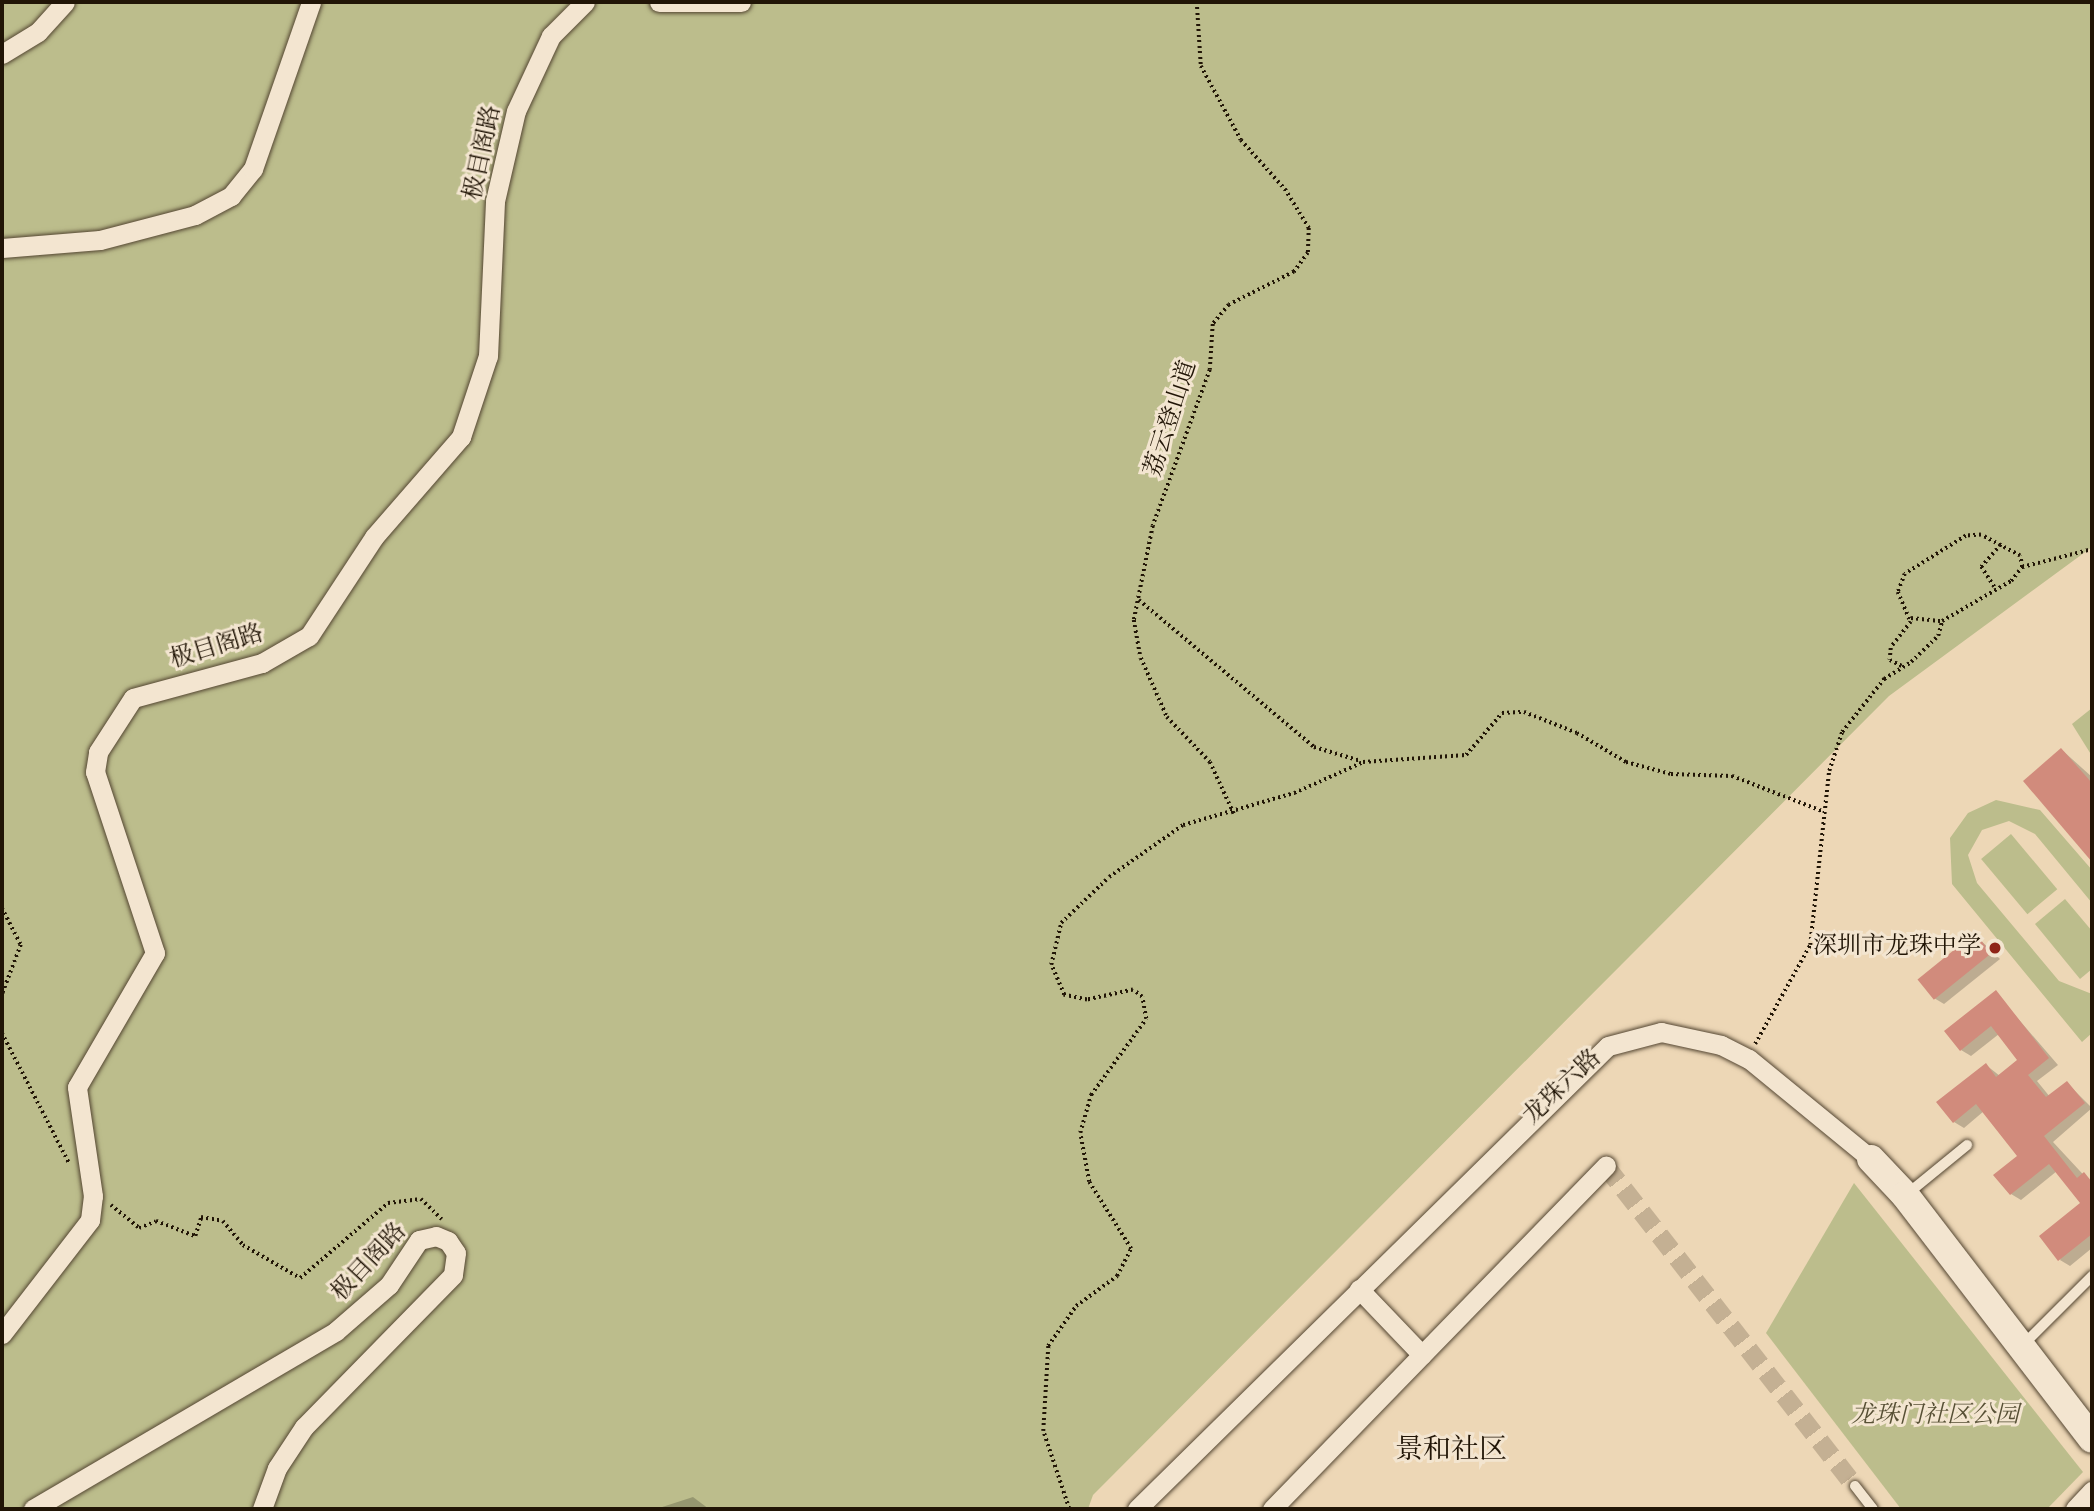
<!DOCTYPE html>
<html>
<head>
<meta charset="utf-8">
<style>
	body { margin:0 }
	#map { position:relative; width:2094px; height:1511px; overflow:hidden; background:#edd7b6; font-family:"Old Standard TT","Noto Serif SC",serif }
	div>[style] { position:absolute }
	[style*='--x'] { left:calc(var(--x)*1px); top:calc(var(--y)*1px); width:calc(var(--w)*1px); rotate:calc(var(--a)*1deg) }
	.green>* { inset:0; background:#bcbd8c; transform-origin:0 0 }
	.shadow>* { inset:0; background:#0003 }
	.building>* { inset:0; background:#d18b7c; transform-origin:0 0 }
	.street-tunnel>* { height:19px; margin-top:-9.5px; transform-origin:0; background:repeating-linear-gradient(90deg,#c4b093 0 19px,transparent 0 29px) }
	.path>* { height:3.5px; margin-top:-1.75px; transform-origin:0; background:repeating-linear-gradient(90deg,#211506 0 2px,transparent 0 5.5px) }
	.roads { filter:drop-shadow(0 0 2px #544632) drop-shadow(0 0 2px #544632) }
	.lane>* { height:10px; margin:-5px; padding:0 5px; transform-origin:5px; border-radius:5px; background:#f3e5d0 }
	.street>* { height:19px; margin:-9.5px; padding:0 9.5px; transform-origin:9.5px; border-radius:9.5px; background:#f3e5d0 }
	.secondary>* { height:28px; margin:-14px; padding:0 14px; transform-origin:14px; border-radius:14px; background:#f3e5d0 }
	.dots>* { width:19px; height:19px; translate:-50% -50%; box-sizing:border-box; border:4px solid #f3e5d0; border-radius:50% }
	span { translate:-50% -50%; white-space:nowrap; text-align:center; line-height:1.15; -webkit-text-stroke:6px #f3e5d0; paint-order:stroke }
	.street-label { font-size:24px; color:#211506 }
	.poi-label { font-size:24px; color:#211506 }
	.right { translate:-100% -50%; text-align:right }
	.park-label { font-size:24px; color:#575035; font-style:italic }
	.quarter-label { font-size:28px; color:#211506 }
	.frame { position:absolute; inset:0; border:4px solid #211506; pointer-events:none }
</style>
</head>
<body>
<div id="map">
	<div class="green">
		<i style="clip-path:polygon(2px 2px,2092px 2px,2092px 547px,1889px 696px,1093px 1495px,1088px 1509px,2px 1509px)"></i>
		<i style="clip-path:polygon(2092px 708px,2092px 756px,2072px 724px)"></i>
		<i style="clip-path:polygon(1996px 800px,2040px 810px,2092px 870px,2092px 903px,2035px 834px,2009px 821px,1982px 830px,1968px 855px,1977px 883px,2059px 981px,2092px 994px,2092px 1033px,2082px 1042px,1952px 884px,1950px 838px,1968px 813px)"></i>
		<i style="left:2011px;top:834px;width:72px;height:39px;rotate:50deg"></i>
		<i style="clip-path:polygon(2065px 899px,2092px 931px,2092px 969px,2080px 979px,2035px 924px)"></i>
		<i style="clip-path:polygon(1854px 1183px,2083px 1472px,2047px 1509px,1901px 1509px,1766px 1333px)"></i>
	</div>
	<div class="shadow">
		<i style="clip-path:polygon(2062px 750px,2092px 777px,2092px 859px,2025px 781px)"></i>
		<i style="clip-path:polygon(1975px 935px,2000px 959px,1944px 1004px,1934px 998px)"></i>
		<i style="clip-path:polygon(1996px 993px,2058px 1065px,2037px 1081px,2050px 1097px,2067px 1083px,2092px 1108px,2053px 1142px,2092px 1184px,2092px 1248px,2070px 1266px,2060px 1260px,2082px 1204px,2057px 1171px,2021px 1200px,2011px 1194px,2019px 1157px,1984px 1111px,1964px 1128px,1954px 1122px,1986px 1065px,2000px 1076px,2020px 1060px,1999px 1034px,1971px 1056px,1961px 1050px)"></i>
		<i style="clip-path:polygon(693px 1497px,709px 1509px,656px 1509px)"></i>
	</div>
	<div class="building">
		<i style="clip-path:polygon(2061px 748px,2092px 783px,2092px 862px,2023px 781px)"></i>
		<i style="left:1975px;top:933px;width:26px;height:74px;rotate:51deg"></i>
		<i style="clip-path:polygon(1996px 990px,2049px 1058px,2028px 1075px,2046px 1097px,2067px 1081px,2085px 1103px,2044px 1136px,2077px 1178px,2084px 1172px,2092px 1182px,2092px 1234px,2058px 1261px,2039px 1236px,2080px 1203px,2049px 1164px,2010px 1195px,1993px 1175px,2017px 1156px,1976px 1104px,1953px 1123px,1936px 1102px,1986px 1063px,1996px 1077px,2017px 1060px,1991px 1026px,1960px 1051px,1944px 1031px)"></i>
	</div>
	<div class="street-tunnel">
		<i style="--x:1606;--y:1166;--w:405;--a:52.1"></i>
	</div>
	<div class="path">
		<i style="--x:1197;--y:2;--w:64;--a:86.4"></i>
		<i style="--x:1201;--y:66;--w:84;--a:61.6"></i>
		<i style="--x:1241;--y:140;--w:66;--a:48.1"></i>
		<i style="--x:1285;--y:189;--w:46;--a:58.4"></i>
		<i style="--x:1309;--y:228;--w:25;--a:92"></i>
		<i style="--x:1308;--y:253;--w:24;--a:126"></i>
		<i style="--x:1294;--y:272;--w:73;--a:153.1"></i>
		<i style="--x:1229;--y:305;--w:25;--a:130"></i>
		<i style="--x:1213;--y:324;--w:46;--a:93.7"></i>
		<i style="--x:1210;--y:370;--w:166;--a:110.1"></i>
		<i style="--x:1153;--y:526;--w:96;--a:101.4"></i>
		<i style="--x:1134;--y:620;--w:39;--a:80"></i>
		<i style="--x:1141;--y:658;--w:64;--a:66.2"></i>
		<i style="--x:1167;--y:717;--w:62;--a:46.3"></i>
		<i style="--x:1210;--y:762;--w:57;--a:65.2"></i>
		<i style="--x:2022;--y:567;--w:72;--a:-14.4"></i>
		<i style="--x:1994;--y:587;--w:24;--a:-123"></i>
		<i style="--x:1981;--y:567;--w:30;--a:-49"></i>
		<i style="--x:1139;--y:600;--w:229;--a:40"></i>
		<i style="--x:1314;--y:747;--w:49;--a:16.6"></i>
		<i style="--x:1911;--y:618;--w:31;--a:6"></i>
		<i style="--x:2;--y:908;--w:42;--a:62.8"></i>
		<i style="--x:21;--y:945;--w:53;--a:110.8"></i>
		<i style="--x:2;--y:1033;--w:146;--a:62.7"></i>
		<i style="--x:1755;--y:1044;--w:113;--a:-60.9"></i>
		<i style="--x:1810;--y:945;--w:175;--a:-83.8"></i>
		<i style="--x:1829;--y:771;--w:41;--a:-71.6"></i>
		<i style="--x:1842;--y:732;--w:68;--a:-51.6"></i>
		<i style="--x:1884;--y:679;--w:32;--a:-32"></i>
		<i style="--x:1911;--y:662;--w:37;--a:-44"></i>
		<i style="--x:1938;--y:636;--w:16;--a:-75"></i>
		<i style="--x:1942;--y:621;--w:80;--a:-30.1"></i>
		<i style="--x:2011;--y:581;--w:18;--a:-52"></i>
		<i style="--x:2022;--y:567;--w:11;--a:-100"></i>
		<i style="--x:2020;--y:556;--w:44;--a:-151.7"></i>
		<i style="--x:1981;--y:535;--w:15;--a:176"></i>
		<i style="--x:1966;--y:536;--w:72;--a:148.1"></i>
		<i style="--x:1905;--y:574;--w:19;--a:111"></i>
		<i style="--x:1898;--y:592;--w:33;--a:67"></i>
		<i style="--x:1911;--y:622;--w:33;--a:128"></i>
		<i style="--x:1891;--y:648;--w:12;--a:95"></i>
		<i style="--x:1890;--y:660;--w:13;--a:27"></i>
		<i style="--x:111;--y:1205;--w:36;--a:39"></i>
		<i style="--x:139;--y:1228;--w:18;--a:-22"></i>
		<i style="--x:156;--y:1221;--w:42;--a:21"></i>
		<i style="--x:195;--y:1236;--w:20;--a:-72"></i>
		<i style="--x:201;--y:1217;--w:22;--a:10"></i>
		<i style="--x:223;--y:1221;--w:31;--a:50"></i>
		<i style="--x:243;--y:1245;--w:66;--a:30.1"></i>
		<i style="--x:300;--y:1278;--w:116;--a:-40.4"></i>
		<i style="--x:388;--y:1203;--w:33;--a:-7"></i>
		<i style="--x:421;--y:1199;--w:29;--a:44"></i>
		<i style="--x:1069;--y:1509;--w:82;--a:-108.4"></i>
		<i style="--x:1043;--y:1431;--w:85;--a:-86.6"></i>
		<i style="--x:1048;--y:1346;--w:49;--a:-55"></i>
		<i style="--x:1076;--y:1306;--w:51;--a:-36.2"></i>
		<i style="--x:1117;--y:1276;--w:30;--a:-63"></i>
		<i style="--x:1131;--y:1249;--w:79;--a:-122.1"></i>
		<i style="--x:1089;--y:1182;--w:50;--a:-100.4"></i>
		<i style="--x:1080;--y:1133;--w:40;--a:-74"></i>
		<i style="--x:1091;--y:1095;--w:94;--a:-54.1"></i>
		<i style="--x:1146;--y:1019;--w:22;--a:-100"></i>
		<i style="--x:1142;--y:997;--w:11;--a:-142"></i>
		<i style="--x:1133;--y:990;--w:47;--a:167.7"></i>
		<i style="--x:1087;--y:1000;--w:24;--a:-168"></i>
		<i style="--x:1064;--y:995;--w:33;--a:-113"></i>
		<i style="--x:1051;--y:965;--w:43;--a:-76.6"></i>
		<i style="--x:1061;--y:923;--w:66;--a:-43.8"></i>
		<i style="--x:1109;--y:877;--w:90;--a:-35.1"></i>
		<i style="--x:1183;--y:825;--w:116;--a:-16.1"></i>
		<i style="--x:1294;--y:793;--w:76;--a:-24.2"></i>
		<i style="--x:1363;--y:762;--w:103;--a:-3.9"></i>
		<i style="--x:1466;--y:755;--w:55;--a:-49.4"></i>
		<i style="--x:1502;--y:713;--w:22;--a:-3"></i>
		<i style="--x:1524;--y:712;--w:57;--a:21.6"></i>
		<i style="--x:1577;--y:733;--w:57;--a:30.6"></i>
		<i style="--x:1626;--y:762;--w:47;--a:14.9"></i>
		<i style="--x:1671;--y:774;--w:61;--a:1.9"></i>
		<i style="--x:1732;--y:776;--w:97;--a:21.3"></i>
	</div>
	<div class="roads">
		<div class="lane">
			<i style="--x:1906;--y:1195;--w:79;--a:-39.3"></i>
			<i style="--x:2022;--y:1346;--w:99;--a:-45"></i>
			<i style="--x:1855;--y:1486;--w:29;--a:52"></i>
		</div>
		<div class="street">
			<i style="--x:659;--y:2;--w:82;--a:0"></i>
			<i style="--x:2;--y:54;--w:42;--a:-31.4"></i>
			<i style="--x:38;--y:32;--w:40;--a:-48"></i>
			<i style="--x:2;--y:248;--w:98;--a:-4.7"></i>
			<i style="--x:100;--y:240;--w:98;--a:-14.7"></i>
			<i style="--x:195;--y:215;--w:41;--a:-27.8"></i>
			<i style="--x:231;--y:196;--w:35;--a:-51"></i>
			<i style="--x:253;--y:169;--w:177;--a:-70.8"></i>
			<i style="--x:1359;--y:1289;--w:91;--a:46.3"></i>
			<i style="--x:2;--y:1334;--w:144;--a:-52.3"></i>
			<i style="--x:90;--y:1220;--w:24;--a:-83"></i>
			<i style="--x:93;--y:1196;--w:110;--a:-98.4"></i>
			<i style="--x:77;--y:1087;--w:155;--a:-59.8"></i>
			<i style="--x:155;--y:953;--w:191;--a:-108.3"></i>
			<i style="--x:95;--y:772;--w:20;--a:-81"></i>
			<i style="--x:98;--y:752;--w:64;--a:-57.1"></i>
			<i style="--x:133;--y:698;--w:134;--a:-15.2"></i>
			<i style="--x:262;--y:663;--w:54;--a:-29.9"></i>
			<i style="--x:309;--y:636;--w:118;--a:-56.7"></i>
			<i style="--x:374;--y:537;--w:133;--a:-49"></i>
			<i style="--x:461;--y:437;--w:85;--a:-71.6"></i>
			<i style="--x:488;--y:356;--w:155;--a:-87.4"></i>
			<i style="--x:495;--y:201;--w:92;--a:-76.9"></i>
			<i style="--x:516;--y:111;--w:83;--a:-65"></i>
			<i style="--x:551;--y:36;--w:48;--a:-45"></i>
			<i style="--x:33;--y:1509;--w:351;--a:-30.4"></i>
			<i style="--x:336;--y:1331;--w:70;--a:-41"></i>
			<i style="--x:389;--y:1285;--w:54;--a:-56.3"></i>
			<i style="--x:419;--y:1240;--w:17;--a:-13"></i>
			<i style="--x:436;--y:1236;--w:13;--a:23"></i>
			<i style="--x:448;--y:1241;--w:14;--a:56"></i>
			<i style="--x:456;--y:1253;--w:22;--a:98"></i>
			<i style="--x:453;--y:1275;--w:213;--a:134.4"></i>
			<i style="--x:304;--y:1427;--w:49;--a:123.4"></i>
			<i style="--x:277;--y:1468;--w:44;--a:110.1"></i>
			<i style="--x:1137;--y:1509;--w:660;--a:-44.51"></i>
			<i style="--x:1608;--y:1046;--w:55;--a:-14.8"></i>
			<i style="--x:1661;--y:1032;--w:61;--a:12.2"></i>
			<i style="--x:1721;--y:1045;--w:31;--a:27"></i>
			<i style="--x:1749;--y:1059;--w:158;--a:39.3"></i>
			<i style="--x:1272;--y:1509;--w:479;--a:-45.8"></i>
			<i style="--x:2075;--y:1509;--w:25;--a:-47"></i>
		</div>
		<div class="secondary">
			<i style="--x:1871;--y:1159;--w:50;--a:46.6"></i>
			<i style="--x:1905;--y:1195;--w:307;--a:52.5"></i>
		</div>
	</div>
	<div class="dots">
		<i style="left:1995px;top:948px;background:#8f2418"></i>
	</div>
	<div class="street-label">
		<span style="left:484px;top:153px;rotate:-78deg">极目阁路</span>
		<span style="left:1172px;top:419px;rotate:-72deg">荔云登山道</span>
		<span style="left:217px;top:648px;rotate:-17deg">极目阁路</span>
		<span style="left:1563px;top:1088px;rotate:-43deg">龙珠六路</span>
		<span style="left:370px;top:1263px;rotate:-47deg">极目阁路</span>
	</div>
	<div class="poi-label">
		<span class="right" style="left:1981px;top:948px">深圳市龙珠中学</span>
	</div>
	<div class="park-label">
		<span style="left:1935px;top:1417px">龙珠门社区公园</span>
	</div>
	<div class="quarter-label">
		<span style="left:1451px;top:1451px">景和社区</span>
	</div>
	<div class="frame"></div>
</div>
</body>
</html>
